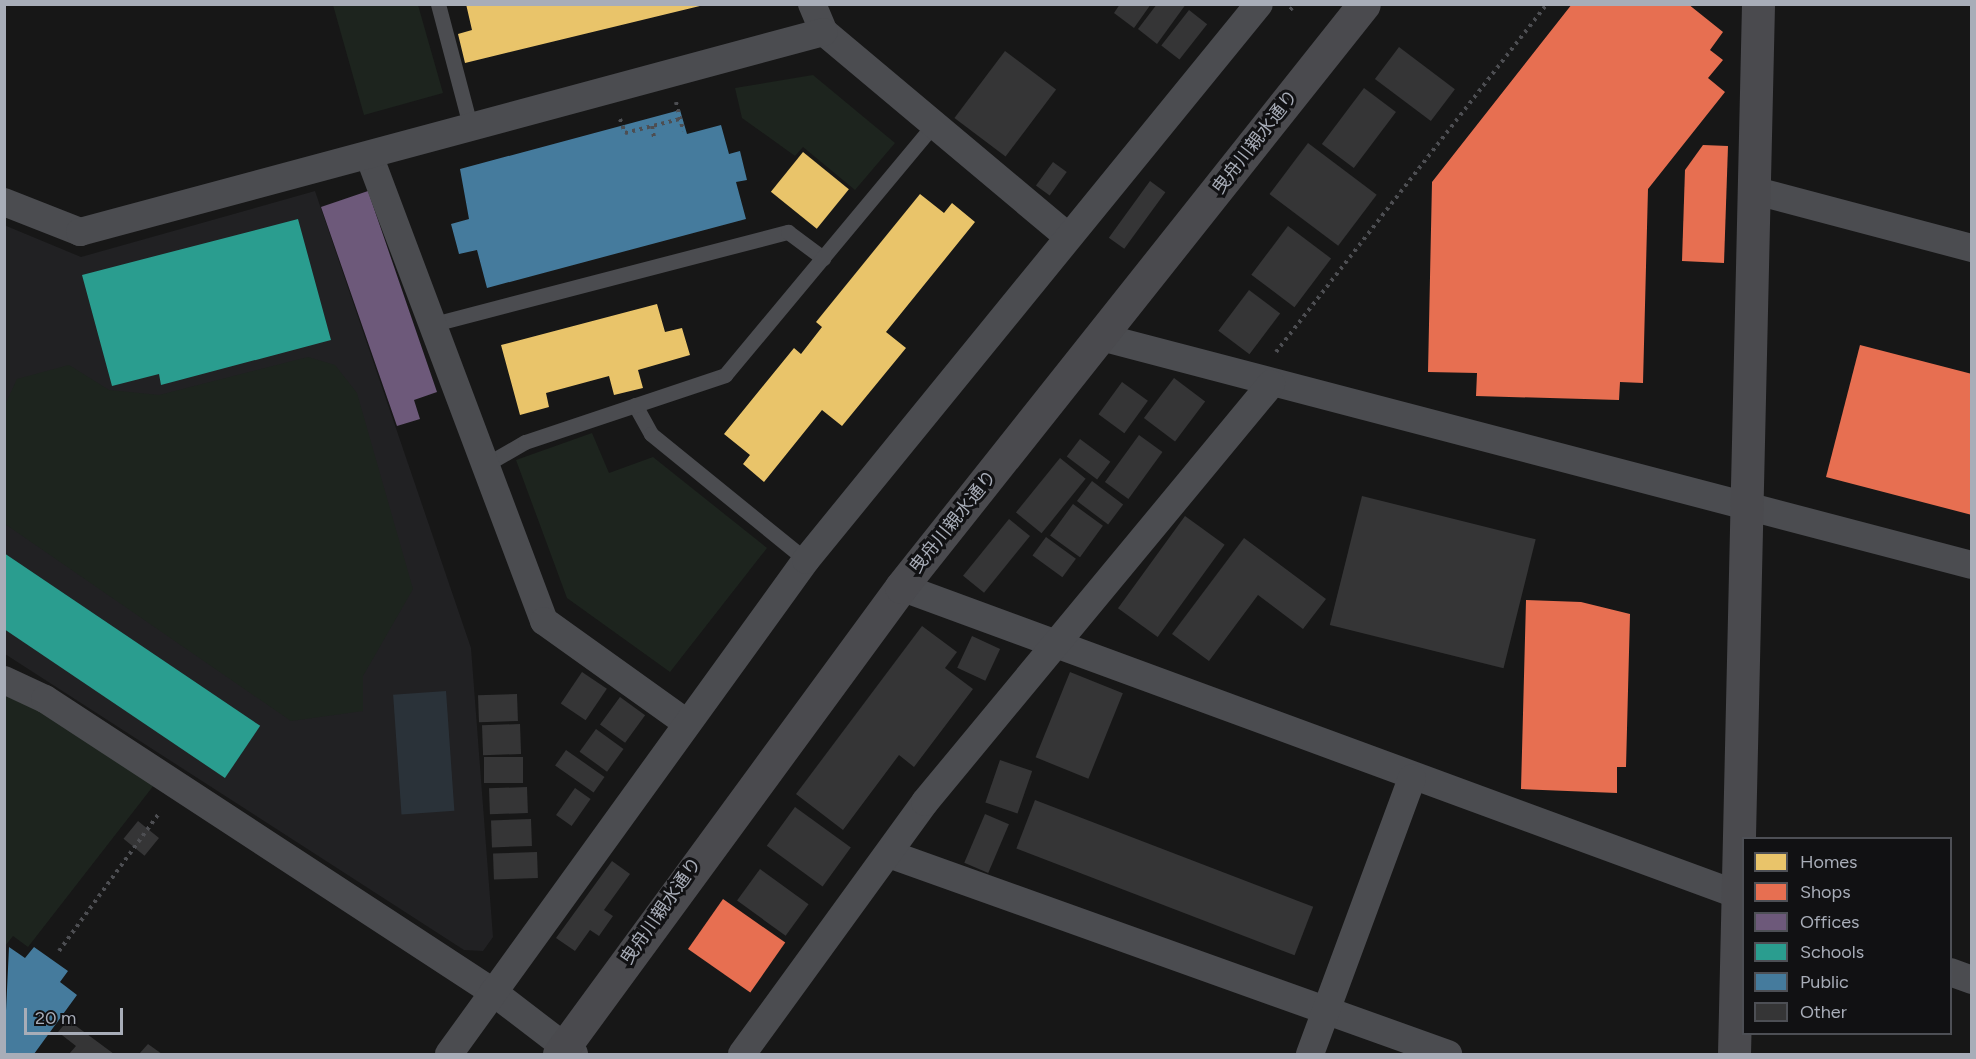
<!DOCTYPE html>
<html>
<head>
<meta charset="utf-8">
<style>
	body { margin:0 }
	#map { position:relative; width:1976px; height:1059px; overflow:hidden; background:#171717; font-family:Figtree,"Noto Sans JP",sans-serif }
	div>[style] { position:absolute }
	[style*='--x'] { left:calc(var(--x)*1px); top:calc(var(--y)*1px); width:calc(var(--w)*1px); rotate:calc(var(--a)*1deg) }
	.built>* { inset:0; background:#212123 }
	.green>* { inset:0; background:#1d241e }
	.water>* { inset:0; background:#2a3239; transform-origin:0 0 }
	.homes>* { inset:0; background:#e9c46a; transform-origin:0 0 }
	.shops>* { inset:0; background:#e76f51; transform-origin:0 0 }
	.offices>* { inset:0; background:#6d597a }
	.schools>* { inset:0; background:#2a9d8f; transform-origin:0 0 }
	.public>* { inset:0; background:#457b9d }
	.building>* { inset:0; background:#353536; transform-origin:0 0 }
	.path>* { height:4px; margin-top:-2px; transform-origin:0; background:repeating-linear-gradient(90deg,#4d4e52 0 3px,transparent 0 7.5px) }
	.lane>* { height:15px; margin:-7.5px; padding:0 7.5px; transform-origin:7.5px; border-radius:7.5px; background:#4b4c50 }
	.street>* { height:28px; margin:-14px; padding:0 14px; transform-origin:14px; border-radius:14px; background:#4b4c50 }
	.secondary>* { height:33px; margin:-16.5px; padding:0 16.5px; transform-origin:16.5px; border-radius:16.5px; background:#4a4a4e }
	span { translate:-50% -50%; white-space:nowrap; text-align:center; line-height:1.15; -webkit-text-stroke:6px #111113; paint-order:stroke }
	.street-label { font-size:18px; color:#a8adb8 }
	.frame { position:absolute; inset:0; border:6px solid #a8adb8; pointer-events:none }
	.legend { position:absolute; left:1742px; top:837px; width:210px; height:198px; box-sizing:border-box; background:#111113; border:2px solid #4d4f55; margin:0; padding:8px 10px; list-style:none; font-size:18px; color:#a8adb8 }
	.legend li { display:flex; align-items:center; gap:12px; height:30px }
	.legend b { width:30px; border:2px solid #4d4f55 }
	.scale { position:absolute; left:24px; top:1008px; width:99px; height:27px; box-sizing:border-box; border:3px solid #a8adb8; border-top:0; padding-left:8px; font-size:18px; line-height:21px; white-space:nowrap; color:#a8adb8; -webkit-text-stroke:4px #111113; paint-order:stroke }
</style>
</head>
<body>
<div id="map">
	<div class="built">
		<i style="clip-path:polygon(315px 191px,471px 648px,493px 937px,483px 951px,464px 950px,5px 654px,4px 225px,81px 257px)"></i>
	</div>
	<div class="green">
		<i style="clip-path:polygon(333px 5px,418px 5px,443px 93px,364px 115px)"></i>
		<i style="clip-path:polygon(813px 75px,895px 143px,855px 190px,803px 147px,795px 156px,742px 118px,735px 88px)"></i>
		<i style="clip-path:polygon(308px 357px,335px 365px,357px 393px,413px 589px,363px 676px,363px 711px,291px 721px,5px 524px,4px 407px,17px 379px,69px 365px,109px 390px,159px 395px)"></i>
		<i style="clip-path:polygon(592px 433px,609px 473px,653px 457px,767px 548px,670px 672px,567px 598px,516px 460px)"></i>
		<i style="clip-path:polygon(5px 692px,47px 713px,154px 785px,28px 947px,13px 936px,5px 946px)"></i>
	</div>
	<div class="water">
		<i style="left:446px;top:691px;width:120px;height:53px;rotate:86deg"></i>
	</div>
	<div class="homes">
		<i style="clip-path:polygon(466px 4px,703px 4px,704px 5px,465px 63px,458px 34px,472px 30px)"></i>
		<i style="left:803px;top:152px;width:59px;height:51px;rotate:39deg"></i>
		<i style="clip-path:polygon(920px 194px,944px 213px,952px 203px,975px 222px,886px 332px,906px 348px,842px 426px,822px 410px,764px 482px,743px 464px,750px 455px,724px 434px,794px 348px,801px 354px,822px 327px,816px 322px)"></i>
		<i style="clip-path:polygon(657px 304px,665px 332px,682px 328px,690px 355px,638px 370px,643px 388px,614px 395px,609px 376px,546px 393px,549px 407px,520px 415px,501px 345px)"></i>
	</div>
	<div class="shops">
		<i style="clip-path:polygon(1572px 4px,1688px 4px,1723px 32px,1710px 50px,1723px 60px,1708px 78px,1725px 92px,1648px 189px,1643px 383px,1620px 382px,1619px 400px,1476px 396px,1477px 373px,1428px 372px,1432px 182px)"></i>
		<i style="clip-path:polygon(1703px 145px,1728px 146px,1724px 263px,1682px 261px,1685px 170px)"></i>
		<i style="clip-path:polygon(1860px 345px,1972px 374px,1972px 515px,1826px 477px)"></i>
		<i style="clip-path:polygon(1526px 600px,1581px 602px,1630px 614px,1626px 767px,1617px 767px,1617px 793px,1521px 789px)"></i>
		<i style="left:723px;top:899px;width:76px;height:61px;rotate:35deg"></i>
	</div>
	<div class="offices">
		<i style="clip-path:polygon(368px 191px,437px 392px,414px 400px,420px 419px,397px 426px,321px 207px)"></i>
	</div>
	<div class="schools">
		<i style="clip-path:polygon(298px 219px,331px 340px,161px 385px,159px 374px,112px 386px,82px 275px)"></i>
		<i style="left:4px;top:553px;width:309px;height:63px;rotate:34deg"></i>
	</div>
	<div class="public">
		<i style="clip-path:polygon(680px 110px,687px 134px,721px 125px,729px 154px,740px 151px,747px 180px,736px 182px,746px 219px,487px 288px,477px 250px,459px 254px,451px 224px,469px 219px,460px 169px)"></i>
		<i style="clip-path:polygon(9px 947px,25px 958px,34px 947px,68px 971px,60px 982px,77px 995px,34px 1054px,4px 1054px)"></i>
	</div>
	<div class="building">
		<i style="clip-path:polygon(1120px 4px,1151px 4px,1134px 28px,1114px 13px)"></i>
		<i style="clip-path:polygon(1157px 4px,1186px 4px,1157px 44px,1138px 29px)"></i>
		<i style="left:1189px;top:10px;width:23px;height:45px;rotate:38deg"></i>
		<i style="left:1399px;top:47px;width:70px;height:40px;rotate:37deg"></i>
		<i style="left:1005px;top:51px;width:64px;height:84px;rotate:37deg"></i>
		<i style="left:1364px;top:88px;width:40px;height:70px;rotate:37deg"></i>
		<i style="left:1308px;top:143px;width:86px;height:64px;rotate:37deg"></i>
		<i style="left:1053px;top:162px;width:17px;height:29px;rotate:36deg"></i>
		<i style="left:1150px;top:181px;width:19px;height:70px;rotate:36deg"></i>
		<i style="left:1288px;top:226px;width:54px;height:61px;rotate:37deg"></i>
		<i style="left:1249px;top:290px;width:39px;height:51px;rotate:37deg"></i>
		<i style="left:1174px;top:378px;width:39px;height:50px;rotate:37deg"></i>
		<i style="left:1122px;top:382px;width:32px;height:40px;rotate:36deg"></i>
		<i style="left:1139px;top:435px;width:29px;height:58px;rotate:36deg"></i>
		<i style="left:1080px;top:439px;width:38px;height:22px;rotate:37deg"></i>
		<i style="left:1060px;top:458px;width:33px;height:70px;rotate:39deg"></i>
		<i style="left:1092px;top:481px;width:39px;height:25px;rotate:37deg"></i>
		<i style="left:1362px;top:496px;width:179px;height:133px;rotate:14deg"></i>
		<i style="left:1073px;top:504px;width:37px;height:39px;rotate:36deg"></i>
		<i style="left:1185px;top:516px;width:49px;height:114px;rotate:36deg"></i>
		<i style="left:1009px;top:519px;width:27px;height:73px;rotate:39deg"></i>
		<i style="left:1046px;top:537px;width:37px;height:23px;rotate:36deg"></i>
		<i style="clip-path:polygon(1244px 538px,1326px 599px,1303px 629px,1258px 595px,1209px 661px,1172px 634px)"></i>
		<i style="clip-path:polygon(922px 626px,957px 652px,945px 668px,973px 689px,914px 767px,899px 755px,843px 830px,796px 794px)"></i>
		<i style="left:972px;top:636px;width:31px;height:35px;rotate:25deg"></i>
		<i style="left:582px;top:672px;width:30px;height:38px;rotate:34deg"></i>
		<i style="left:1070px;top:672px;width:57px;height:92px;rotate:22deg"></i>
		<i style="left:517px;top:694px;width:27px;height:39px;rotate:88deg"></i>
		<i style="left:620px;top:697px;width:31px;height:34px;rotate:36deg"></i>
		<i style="left:520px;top:724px;width:30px;height:38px;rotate:88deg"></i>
		<i style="left:596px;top:729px;width:34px;height:28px;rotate:36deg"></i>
		<i style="left:566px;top:750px;width:47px;height:19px;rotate:35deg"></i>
		<i style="left:523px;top:757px;width:26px;height:39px;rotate:90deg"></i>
		<i style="left:1000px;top:760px;width:34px;height:45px;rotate:19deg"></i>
		<i style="left:527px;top:787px;width:26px;height:38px;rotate:88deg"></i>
		<i style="left:575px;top:788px;width:19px;height:33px;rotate:35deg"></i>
		<i style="left:1035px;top:800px;width:298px;height:52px;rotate:21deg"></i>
		<i style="left:795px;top:807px;width:69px;height:48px;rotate:36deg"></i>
		<i style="left:985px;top:814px;width:26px;height:53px;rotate:23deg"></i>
		<i style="left:531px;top:819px;width:27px;height:40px;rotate:88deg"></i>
		<i style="left:138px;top:821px;width:27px;height:23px;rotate:39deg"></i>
		<i style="left:537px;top:852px;width:26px;height:44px;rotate:88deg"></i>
		<i style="clip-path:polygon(612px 861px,630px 874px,604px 910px,613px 916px,599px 936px,590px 930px,575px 951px,556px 938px)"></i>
		<i style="left:760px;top:869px;width:60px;height:39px;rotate:36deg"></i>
		<i style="clip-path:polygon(68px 1020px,114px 1054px,69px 1054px,76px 1046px,58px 1032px)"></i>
		<i style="clip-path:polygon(148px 1044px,162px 1054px,139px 1054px)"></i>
	</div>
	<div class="path">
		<i style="--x:1290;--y:10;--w:8;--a:-45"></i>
		<i style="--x:676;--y:102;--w:30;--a:76"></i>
		<i style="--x:620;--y:119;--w:15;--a:70"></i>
		<i style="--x:625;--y:133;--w:57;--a:-14.3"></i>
		<i style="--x:652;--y:126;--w:11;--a:80"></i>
		<i style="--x:1276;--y:352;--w:441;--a:-52.1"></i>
		<i style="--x:59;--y:951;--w:172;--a:-54"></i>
	</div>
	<div class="lane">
		<i style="--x:438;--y:4;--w:129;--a:75.2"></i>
		<i style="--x:434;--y:324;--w:366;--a:-14.6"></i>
		<i style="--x:788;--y:232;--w:44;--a:36.6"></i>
		<i style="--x:635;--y:405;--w:33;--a:61"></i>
		<i style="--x:651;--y:434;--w:200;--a:39.1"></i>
		<i style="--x:485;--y:465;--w:46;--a:-29.9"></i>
		<i style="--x:525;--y:442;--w:211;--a:-18.5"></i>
		<i style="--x:725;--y:375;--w:327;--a:-50.2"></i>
	</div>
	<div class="street">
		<i style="--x:812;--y:4;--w:30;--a:67"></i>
		<i style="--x:824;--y:32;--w:319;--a:40"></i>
		<i style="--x:370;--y:158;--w:495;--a:69.4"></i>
		<i style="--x:544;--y:621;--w:173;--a:35.6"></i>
		<i style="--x:1756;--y:191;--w:223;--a:14.8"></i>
		<i style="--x:4;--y:202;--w:82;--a:21.5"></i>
		<i style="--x:80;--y:232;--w:770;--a:-15.05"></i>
		<i style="--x:1101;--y:337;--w:900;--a:14.67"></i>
		<i style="--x:901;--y:587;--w:898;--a:20.19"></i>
		<i style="--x:4;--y:680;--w:45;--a:24.9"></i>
		<i style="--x:45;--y:699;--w:535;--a:33.19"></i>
		<i style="--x:493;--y:992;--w:102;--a:37.4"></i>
		<i style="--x:889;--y:854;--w:594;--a:19.69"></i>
		<i style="--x:1950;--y:972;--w:23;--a:20"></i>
		<i style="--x:449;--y:1054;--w:609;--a:-54.15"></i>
		<i style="--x:806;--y:560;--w:717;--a:-50.83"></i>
		<i style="--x:742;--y:1054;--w:311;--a:-54"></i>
		<i style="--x:925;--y:802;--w:543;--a:-50.38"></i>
		<i style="--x:1310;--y:1054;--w:294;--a:-69.7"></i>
	</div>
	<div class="secondary">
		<i style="--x:559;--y:1054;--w:579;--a:-53.78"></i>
		<i style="--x:901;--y:587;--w:744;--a:-51.54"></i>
		<i style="--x:1734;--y:1054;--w:1050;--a:-88.69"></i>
	</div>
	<div class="street-label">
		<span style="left:1255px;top:142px;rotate:-52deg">曳舟川親水通り</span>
		<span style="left:953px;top:522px;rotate:-51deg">曳舟川親水通り</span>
		<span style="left:661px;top:911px;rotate:-55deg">曳舟川親水通り</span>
	</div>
	<div class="frame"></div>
	<ul class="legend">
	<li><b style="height:16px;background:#e9c46a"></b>Homes</li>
	<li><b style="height:16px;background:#e76f51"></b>Shops</li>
	<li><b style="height:16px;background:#6d597a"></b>Offices</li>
	<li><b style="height:16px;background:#2a9d8f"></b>Schools</li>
	<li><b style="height:16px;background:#457b9d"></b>Public</li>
	<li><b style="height:16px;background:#353536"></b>Other</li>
	</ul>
	<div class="scale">20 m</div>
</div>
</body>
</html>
